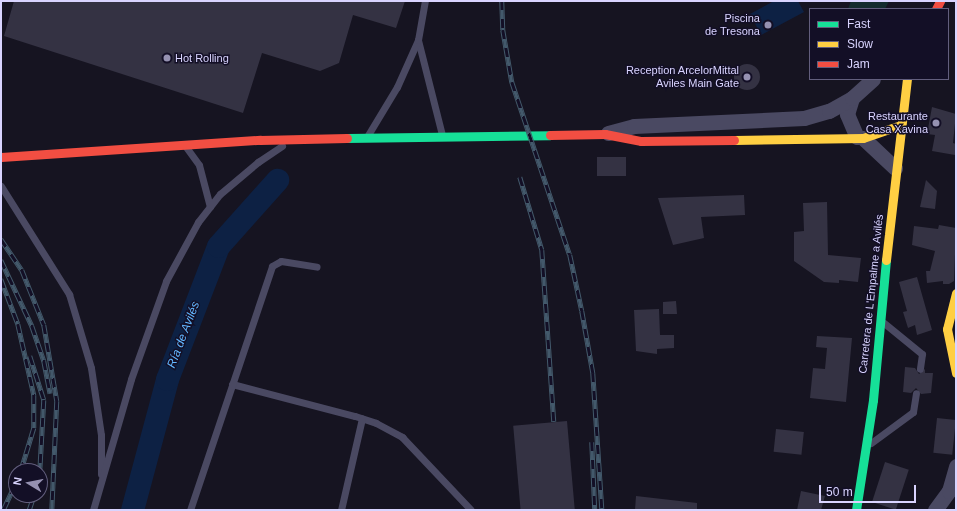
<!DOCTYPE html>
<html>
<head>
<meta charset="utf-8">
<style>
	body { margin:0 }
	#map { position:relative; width:957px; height:511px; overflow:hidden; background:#161421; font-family:Helvetica,sans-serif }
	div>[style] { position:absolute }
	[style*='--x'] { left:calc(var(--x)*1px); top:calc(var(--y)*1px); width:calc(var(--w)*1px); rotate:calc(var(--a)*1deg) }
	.green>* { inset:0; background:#132c2d }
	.water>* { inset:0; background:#0d2144 }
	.river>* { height:23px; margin:-11.5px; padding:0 11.5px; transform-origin:11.5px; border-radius:11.5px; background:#0d2144 }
	.building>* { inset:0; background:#343243; transform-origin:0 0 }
	.round { border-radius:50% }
	.lane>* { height:7px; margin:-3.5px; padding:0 3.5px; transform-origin:3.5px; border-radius:3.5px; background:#4a4962 }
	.street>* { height:15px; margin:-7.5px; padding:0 7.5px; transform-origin:7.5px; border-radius:7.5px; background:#4a4962 }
	.fast>* { height:9px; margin:-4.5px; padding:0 4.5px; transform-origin:4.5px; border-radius:4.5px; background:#16e098 }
	.slow>* { height:9px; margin:-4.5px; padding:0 4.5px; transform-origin:4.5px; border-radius:4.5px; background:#ffcf43 }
	.jam>* { height:9px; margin:-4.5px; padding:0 4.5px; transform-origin:4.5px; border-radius:4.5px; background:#f24e42 }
	.rail>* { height:4.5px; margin-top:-2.25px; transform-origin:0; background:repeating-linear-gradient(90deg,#130f26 0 9px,#43596b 0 18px); box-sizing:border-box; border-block:1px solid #43596b }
	.dots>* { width:11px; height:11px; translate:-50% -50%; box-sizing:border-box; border:2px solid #130f26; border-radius:50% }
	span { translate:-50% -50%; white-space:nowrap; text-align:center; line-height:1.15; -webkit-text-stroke:3px #130f26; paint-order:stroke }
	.poi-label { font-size:11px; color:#d9d4ff }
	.right { translate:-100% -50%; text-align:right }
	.left { translate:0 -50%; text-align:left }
	.street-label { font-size:11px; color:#d9d4ff }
	.water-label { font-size:12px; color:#62b6ff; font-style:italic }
	.frame { position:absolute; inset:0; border:2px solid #d9d4ff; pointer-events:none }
	.legend { position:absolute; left:809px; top:8px; width:140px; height:72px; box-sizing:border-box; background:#130f26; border:1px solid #625e7d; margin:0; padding:5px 7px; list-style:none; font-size:12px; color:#d9d4ff }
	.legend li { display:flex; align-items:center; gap:8px; height:20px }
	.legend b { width:20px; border:1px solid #625e7d }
	.north { position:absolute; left:8px; top:463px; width:40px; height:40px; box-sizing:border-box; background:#130f26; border:1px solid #625e7d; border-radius:50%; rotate:280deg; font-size:11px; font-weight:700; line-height:16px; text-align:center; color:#d9d4ff }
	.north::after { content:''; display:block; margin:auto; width:14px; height:18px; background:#9591b1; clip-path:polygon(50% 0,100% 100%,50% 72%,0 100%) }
	.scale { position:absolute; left:819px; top:485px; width:97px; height:18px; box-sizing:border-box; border:2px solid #d9d4ff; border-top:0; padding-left:5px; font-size:12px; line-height:14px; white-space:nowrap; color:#d9d4ff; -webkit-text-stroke:3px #130f26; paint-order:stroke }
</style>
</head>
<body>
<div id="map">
	<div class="green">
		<i style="clip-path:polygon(851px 1px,889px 1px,885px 9px,848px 9px)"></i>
	</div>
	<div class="water">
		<i style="clip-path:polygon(774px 1px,798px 1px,804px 12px,761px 35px,750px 14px)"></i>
	</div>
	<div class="river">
		<i style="--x:132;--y:510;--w:136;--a:-75"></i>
		<i style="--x:167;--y:379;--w:142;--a:-69"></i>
		<i style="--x:218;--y:246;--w:89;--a:-48.2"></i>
	</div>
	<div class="building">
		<i style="clip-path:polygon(14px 1px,405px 1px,396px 28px,353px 15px,339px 63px,320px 71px,262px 53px,243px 113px,4px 36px)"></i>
		<i class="round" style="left:734px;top:64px;width:26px;height:26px"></i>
		<i style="clip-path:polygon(932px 107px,956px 114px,953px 143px,956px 144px,955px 155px,932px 151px,935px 135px,927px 134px)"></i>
		<i style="left:597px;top:157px;width:29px;height:19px"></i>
		<i style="clip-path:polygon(926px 180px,937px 191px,935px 209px,920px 207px)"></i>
		<i style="clip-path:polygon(744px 195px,745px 215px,701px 217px,704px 238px,673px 245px,658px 198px)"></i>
		<i style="clip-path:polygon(827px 202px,828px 255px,861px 258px,858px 282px,839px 280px,839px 283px,824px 282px,794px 261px,794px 232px,804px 231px,803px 203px)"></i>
		<i style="clip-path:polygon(939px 225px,956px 228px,954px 281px,949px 284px,943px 284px,943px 281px,927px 283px,926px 271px,930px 271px,935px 251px,912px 245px,914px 226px,938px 229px)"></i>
		<i style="clip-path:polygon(917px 277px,932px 330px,917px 335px,915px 325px,908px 328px,903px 312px,907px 311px,899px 282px)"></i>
		<i style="clip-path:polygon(676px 301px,677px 314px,663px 314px,663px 302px)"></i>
		<i style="clip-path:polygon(659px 309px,660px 335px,674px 335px,674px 348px,657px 349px,657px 354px,636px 351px,634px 310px)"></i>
		<i style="clip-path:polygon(817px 336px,852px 338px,846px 402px,810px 398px,813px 368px,825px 369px,827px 348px,816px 347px)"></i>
		<i style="clip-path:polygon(905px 367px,915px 368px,919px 374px,925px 369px,925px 373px,933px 373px,931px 393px,921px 394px,916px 388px,911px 393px,903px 392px)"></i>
		<i style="left:937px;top:418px;width:19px;height:35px;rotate:6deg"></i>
		<i style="left:567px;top:421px;width:89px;height:54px;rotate:85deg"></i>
		<i style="left:776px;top:429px;width:28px;height:23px;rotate:6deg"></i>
		<i style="left:885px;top:462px;width:25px;height:42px;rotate:18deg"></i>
		<i style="clip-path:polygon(801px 491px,825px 496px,821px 510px,797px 510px)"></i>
		<i style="clip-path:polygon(636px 496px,697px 503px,697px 510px,635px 510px)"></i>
	</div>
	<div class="lane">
		<i style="--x:418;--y:40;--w:98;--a:75.8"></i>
		<i style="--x:368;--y:135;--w:56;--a:-58.9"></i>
		<i style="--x:397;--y:87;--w:51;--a:-65.9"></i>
		<i style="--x:418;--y:40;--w:40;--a:-80"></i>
		<i style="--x:186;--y:147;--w:22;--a:54"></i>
		<i style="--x:199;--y:165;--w:43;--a:75.3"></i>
		<i style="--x:1;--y:186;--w:128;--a:57.8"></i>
		<i style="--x:69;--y:294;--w:77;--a:73.4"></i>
		<i style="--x:91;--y:368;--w:68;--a:81.5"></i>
		<i style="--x:101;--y:435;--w:39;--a:90"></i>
		<i style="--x:884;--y:323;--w:49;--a:39.2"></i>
		<i style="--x:922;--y:354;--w:15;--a:98"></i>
		<i style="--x:232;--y:384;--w:127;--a:14.6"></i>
		<i style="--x:355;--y:416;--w:22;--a:18"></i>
		<i style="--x:376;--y:423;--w:30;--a:28"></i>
		<i style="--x:402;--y:437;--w:100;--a:46.6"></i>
		<i style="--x:871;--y:443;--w:52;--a:-36.4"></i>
		<i style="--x:913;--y:412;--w:19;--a:-81"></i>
		<i style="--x:93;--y:510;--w:136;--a:-73.8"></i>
		<i style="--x:131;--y:379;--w:104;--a:-70.3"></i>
		<i style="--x:166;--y:281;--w:67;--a:-61.5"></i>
		<i style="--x:198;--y:222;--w:36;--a:-52"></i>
		<i style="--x:220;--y:194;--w:50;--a:-40.1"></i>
		<i style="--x:258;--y:162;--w:29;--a:-34"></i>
		<i style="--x:190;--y:510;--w:257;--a:-71.4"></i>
		<i style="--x:272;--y:266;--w:10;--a:-29"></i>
		<i style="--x:281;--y:261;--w:36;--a:9"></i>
		<i style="--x:341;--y:510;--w:94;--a:-77.1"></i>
	</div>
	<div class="street">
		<i style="--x:852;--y:98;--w:17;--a:107"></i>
		<i style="--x:847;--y:114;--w:25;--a:67"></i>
		<i style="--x:608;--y:133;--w:27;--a:-15"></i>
		<i style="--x:634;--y:126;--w:170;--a:-2.7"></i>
		<i style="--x:804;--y:118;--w:26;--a:-16"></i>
		<i style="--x:829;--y:111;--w:26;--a:-29"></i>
		<i style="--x:852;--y:98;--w:28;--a:-42"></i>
		<i style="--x:863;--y:138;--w:44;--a:43.2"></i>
		<i style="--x:935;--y:510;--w:24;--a:-54"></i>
		<i style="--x:949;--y:491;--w:26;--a:-74"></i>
	</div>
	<div class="fast">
		<i style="--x:347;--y:138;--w:203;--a:-0.8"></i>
		<i style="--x:856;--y:510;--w:111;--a:-81.2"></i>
		<i style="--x:873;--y:400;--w:141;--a:-84.7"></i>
	</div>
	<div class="slow">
		<i style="--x:734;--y:140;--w:129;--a:-0.9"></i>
		<i style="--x:863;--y:138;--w:40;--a:-18.9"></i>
		<i style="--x:886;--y:260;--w:182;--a:-83.4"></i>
		<i style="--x:956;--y:293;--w:37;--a:104"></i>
		<i style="--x:947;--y:329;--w:45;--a:78.4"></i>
	</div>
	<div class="jam">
		<i style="--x:936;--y:9;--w:9;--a:-63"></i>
		<i style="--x:550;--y:135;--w:55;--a:-1"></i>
		<i style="--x:605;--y:134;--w:37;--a:11"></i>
		<i style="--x:641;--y:141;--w:93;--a:-0.6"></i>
		<i style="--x:1;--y:157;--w:260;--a:-3.8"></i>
		<i style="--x:260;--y:140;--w:87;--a:-1.3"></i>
	</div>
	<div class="rail">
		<i style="--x:502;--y:1;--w:29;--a:88"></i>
		<i style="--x:503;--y:30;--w:53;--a:80.2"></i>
		<i style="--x:512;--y:82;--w:182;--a:71.5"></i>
		<i style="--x:570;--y:255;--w:57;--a:77.9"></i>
		<i style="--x:582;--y:311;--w:63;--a:79.9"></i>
		<i style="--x:593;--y:373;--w:137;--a:86.2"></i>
		<i style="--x:520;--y:177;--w:76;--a:73.2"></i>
		<i style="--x:542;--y:250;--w:172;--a:86"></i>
		<i style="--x:1;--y:239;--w:37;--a:56"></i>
		<i style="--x:22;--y:270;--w:59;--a:68.2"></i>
		<i style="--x:44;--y:325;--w:77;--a:80.3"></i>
		<i style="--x:57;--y:401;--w:109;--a:92.6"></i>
		<i style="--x:1;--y:260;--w:73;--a:64.8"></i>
		<i style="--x:32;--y:326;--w:37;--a:71"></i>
		<i style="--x:44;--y:361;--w:33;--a:79"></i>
		<i style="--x:1;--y:279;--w:48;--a:69.3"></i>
		<i style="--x:18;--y:324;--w:73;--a:77.3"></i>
		<i style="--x:34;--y:395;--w:33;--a:90"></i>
		<i style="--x:34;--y:428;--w:45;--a:106.8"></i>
		<i style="--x:30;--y:356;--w:46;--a:72.3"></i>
		<i style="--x:44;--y:400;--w:71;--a:93.2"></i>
		<i style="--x:592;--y:442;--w:68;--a:87.5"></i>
		<i style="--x:3;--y:510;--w:31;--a:-65"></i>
		<i style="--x:29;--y:510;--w:16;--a:-72"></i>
	</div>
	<div class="dots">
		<i style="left:768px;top:25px;background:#9591b1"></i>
		<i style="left:167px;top:58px;background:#9591b1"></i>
		<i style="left:747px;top:77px;background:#9591b1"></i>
		<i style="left:936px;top:123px;background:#9591b1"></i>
	</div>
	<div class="poi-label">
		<span class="right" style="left:760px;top:25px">Piscina<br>de Tresona</span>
		<span class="left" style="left:175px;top:58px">Hot Rolling</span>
		<span class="right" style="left:739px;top:77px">Reception ArcelorMittal<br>Aviles Main Gate</span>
		<span class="right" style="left:928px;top:123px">Restaurante<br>Casa Xavina</span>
	</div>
	<div class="street-label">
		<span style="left:871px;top:294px;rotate:-84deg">Carretera de L'Empalme a Avilés</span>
	</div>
	<div class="water-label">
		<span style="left:184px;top:335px;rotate:-69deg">Ría de Avilés</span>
	</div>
	<div class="frame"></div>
	<ul class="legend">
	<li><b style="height:5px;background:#16e098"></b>Fast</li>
	<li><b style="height:5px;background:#ffcf43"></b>Slow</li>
	<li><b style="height:5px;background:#f24e42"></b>Jam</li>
	</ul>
	<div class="north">N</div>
	<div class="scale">50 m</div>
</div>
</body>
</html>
